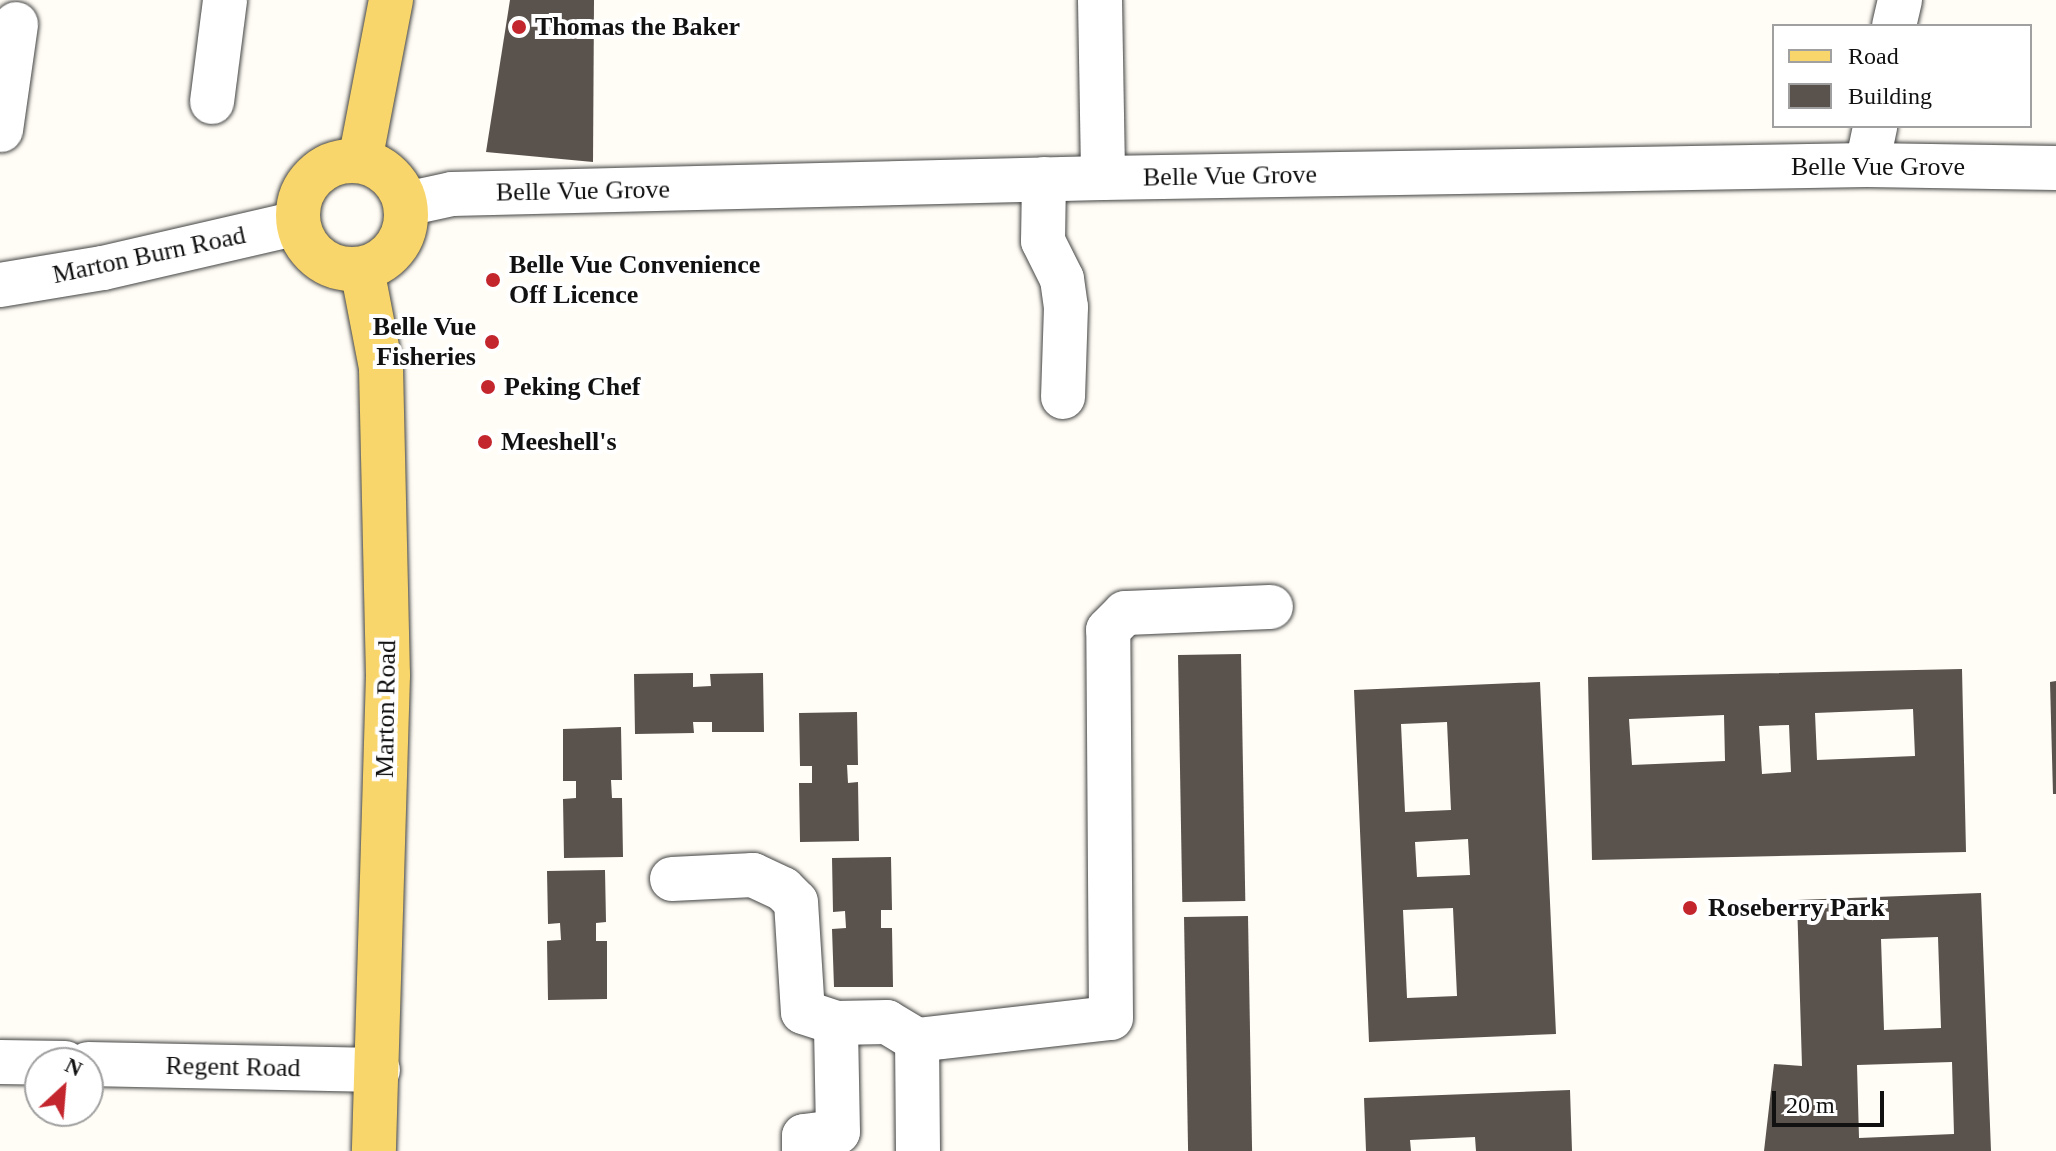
<!DOCTYPE html>
<html>
<head>
<meta charset="utf-8">
<style>
	body { margin:0 }
	#map { position:relative; width:2056px; height:1151px; overflow:hidden; background:#fffdf5; font-family:Georgia,serif }
	div>[style] { position:absolute }
	[style*='--x'] { left:calc(var(--x)*1px); top:calc(var(--y)*1px); width:calc(var(--w)*1px); rotate:calc(var(--a)*1deg) }
	.building>* { inset:0; background:#5a524d; transform-origin:0 0 }
	.roads { filter:drop-shadow(0 0 2px #444) drop-shadow(0 0 2px #444) }
	.minor>* { height:44px; margin:-22px; padding:0 22px; transform-origin:22px; border-radius:22px; background:#fff }
	.major>* { height:44px; margin:-22px; padding:0 22px; transform-origin:22px; border-radius:22px; background:#f9d66b }
	.major>.ring { margin:-22px; padding:0; box-sizing:content-box; background:none; border:44px solid #f9d66b; border-radius:50% }
	.dots>* { width:22px; height:22px; translate:-50% -50%; box-sizing:border-box; border:4px solid #fff; border-radius:50% }
	span { translate:-50% -50%; white-space:nowrap; text-align:center; line-height:1.15; -webkit-text-stroke:8px #fff; paint-order:stroke }
	.poi-label { font-size:26px; color:#111; font-weight:700 }
	.left { translate:0 -50%; text-align:left }
	.right { translate:-100% -50%; text-align:right }
	.street-label { font-size:26px; color:#111 }
	.legend { position:absolute; left:1772px; top:24px; width:260px; height:104px; box-sizing:border-box; background:#fff; border:2px solid #a0a0a0; margin:0; padding:10px 14px; list-style:none; font-size:24px; color:#111 }
	.legend li { display:flex; align-items:center; gap:16px; height:40px }
	.legend b { width:40px; border:2px solid #a0a0a0 }
	.north { position:absolute; left:24px; top:1047px; width:80px; height:80px; box-sizing:border-box; background:#fff; border:2px solid #a0a0a0; border-radius:50%; rotate:26deg; font-size:22px; font-weight:700; line-height:32px; text-align:center; color:#111 }
	.north::after { content:''; display:block; margin:auto; width:28px; height:36px; background:#c4262e; clip-path:polygon(50% 0,100% 100%,50% 72%,0 100%) }
	.scale { position:absolute; left:1772px; top:1091px; width:112px; height:36px; box-sizing:border-box; border:4px solid #111; border-top:0; padding-left:10px; font-size:24px; line-height:28px; white-space:nowrap; color:#111; -webkit-text-stroke:6px #fff; paint-order:stroke }
</style>
</head>
<body>
<div id="map">
	<div class="building">
		<i style="clip-path:polygon(510px 0,594px 0,593px 162px,486px 152px)"></i>
		<i style="left:1241px;top:654px;width:247px;height:63px;rotate:89deg"></i>
		<i style="clip-path:polygon(evenodd,1962px 669px,1966px 852px,1592px 860px,1588px 677px,1962px 669px,1913px 709px,1915px 756px,1817px 760px,1815px 713px,1913px 709px,1962px 669px,1724px 715px,1725px 761px,1632px 765px,1629px 719px,1724px 715px,1962px 669px,1789px 725px,1791px 772px,1762px 774px,1759px 726px,1789px 725px)"></i>
		<i style="clip-path:polygon(693px 673px,693px 687px,711px 686px,710px 674px,763px 673px,764px 732px,712px 732px,712px 722px,693px 722px,694px 733px,635px 734px,634px 674px)"></i>
		<i style="clip-path:polygon(2056px 681px,2056px 794px,2053px 794px,2050px 682px)"></i>
		<i style="clip-path:polygon(evenodd,1540px 682px,1556px 1034px,1369px 1042px,1354px 690px,1540px 682px,1447px 722px,1451px 810px,1405px 812px,1401px 724px,1447px 722px,1540px 682px,1468px 839px,1470px 875px,1417px 877px,1415px 842px,1468px 839px,1540px 682px,1453px 908px,1457px 996px,1407px 998px,1403px 910px,1453px 908px)"></i>
		<i style="clip-path:polygon(857px 712px,858px 765px,847px 765px,848px 783px,858px 782px,859px 841px,800px 842px,799px 783px,812px 783px,812px 766px,800px 766px,799px 713px)"></i>
		<i style="clip-path:polygon(621px 727px,622px 780px,611px 780px,612px 798px,622px 798px,623px 857px,564px 858px,563px 799px,576px 798px,576px 781px,563px 781px,563px 729px)"></i>
		<i style="clip-path:polygon(891px 857px,892px 910px,881px 910px,881px 928px,892px 928px,893px 987px,834px 987px,832px 929px,846px 928px,845px 911px,833px 912px,832px 858px)"></i>
		<i style="clip-path:polygon(605px 870px,606px 922px,596px 923px,596px 941px,607px 941px,607px 999px,548px 1000px,547px 941px,561px 940px,560px 923px,548px 924px,547px 871px)"></i>
		<i style="clip-path:polygon(evenodd,1981px 893px,1991px 1151px,1764px 1151px,1774px 1064px,1802px 1066px,1797px 900px,1981px 893px,1938px 937px,1941px 1028px,1884px 1030px,1881px 939px,1938px 937px,1981px 893px,1952px 1062px,1954px 1134px,1859px 1138px,1857px 1065px,1952px 1062px)"></i>
		<i style="left:1248px;top:916px;width:235px;height:64px;rotate:89deg"></i>
		<i style="clip-path:polygon(1570px 1090px,1572px 1151px,1476px 1151px,1475px 1137px,1410px 1140px,1411px 1151px,1366px 1151px,1364px 1098px)"></i>
	</div>
	<div class="roads">
		<div class="minor">
			<i style="--x:1100;--y:0;--w:178;--a:89"></i>
			<i style="--x:1894;--y:26;--w:27;--a:-77"></i>
			<i style="--x:212;--y:102;--w:103;--a:-82.7"></i>
			<i style="--x:1;--y:130;--w:107;--a:-81.9"></i>
			<i style="--x:1867;--y:165;--w:40;--a:-78"></i>
			<i style="--x:1044;--y:179;--w:62;--a:90.9"></i>
			<i style="--x:1043;--y:241;--w:42;--a:63.4"></i>
			<i style="--x:1062;--y:279;--w:28;--a:82"></i>
			<i style="--x:1066;--y:307;--w:90;--a:91.9"></i>
			<i style="--x:406;--y:204;--w:47;--a:-12.3"></i>
			<i style="--x:452;--y:194;--w:651;--a:-1.41"></i>
			<i style="--x:1103;--y:178;--w:764;--a:-0.97"></i>
			<i style="--x:1867;--y:165;--w:189;--a:0.9"></i>
			<i style="--x:0;--y:285;--w:104;--a:-9.4"></i>
			<i style="--x:103;--y:268;--w:200;--a:-13"></i>
			<i style="--x:672;--y:879;--w:81;--a:-2.8"></i>
			<i style="--x:753;--y:875;--w:33;--a:25"></i>
			<i style="--x:783;--y:889;--w:18;--a:45"></i>
			<i style="--x:796;--y:902;--w:110;--a:86.4"></i>
			<i style="--x:803;--y:1012;--w:35;--a:18"></i>
			<i style="--x:0;--y:1062;--w:65;--a:0.9"></i>
			<i style="--x:88;--y:1064;--w:290;--a:1.2"></i>
			<i style="--x:804;--y:1151;--w:15;--a:-90"></i>
			<i style="--x:804;--y:1136;--w:34;--a:-7"></i>
			<i style="--x:838;--y:1132;--w:109;--a:-91.1"></i>
			<i style="--x:836;--y:1023;--w:51;--a:-1.1"></i>
			<i style="--x:887;--y:1022;--w:35;--a:31"></i>
			<i style="--x:918;--y:1151;--w:111;--a:-90.5"></i>
			<i style="--x:917;--y:1040;--w:195;--a:-6.5"></i>
			<i style="--x:1111;--y:1018;--w:388;--a:-90.4"></i>
			<i style="--x:1108;--y:630;--w:24;--a:-45"></i>
			<i style="--x:1125;--y:613;--w:146;--a:-2.4"></i>
		</div>
		<div class="major">
			<i class="ring" style="left:298px;top:161px;width:64px;height:64px"></i>
			<i style="--x:360;--y:161;--w:164;--a:-79.1"></i>
			<i style="--x:362;--y:269;--w:101;--a:79.1"></i>
			<i style="--x:381;--y:368;--w:307;--a:88.7"></i>
			<i style="--x:388;--y:675;--w:476;--a:91.7"></i>
		</div>
	</div>
	<div class="dots">
		<i style="left:519px;top:27px;background:#c4262e"></i>
		<i style="left:493px;top:280px;background:#c4262e"></i>
		<i style="left:492px;top:342px;background:#c4262e"></i>
		<i style="left:488px;top:387px;background:#c4262e"></i>
		<i style="left:485px;top:442px;background:#c4262e"></i>
		<i style="left:1690px;top:908px;background:#c4262e"></i>
	</div>
	<div class="poi-label">
		<span class="left" style="left:535px;top:27px">Thomas the Baker</span>
		<span class="left" style="left:509px;top:280px">Belle Vue Convenience<br>Off Licence</span>
		<span class="right" style="left:476px;top:342px">Belle Vue<br>Fisheries</span>
		<span class="left" style="left:504px;top:387px">Peking Chef</span>
		<span class="left" style="left:501px;top:442px">Meeshell's</span>
		<span class="left" style="left:1708px;top:908px">Roseberry Park</span>
	</div>
	<div class="street-label">
		<span style="left:1878px;top:167px">Belle Vue Grove</span>
		<span style="left:1230px;top:176px;rotate:-1deg">Belle Vue Grove</span>
		<span style="left:583px;top:191px;rotate:-1deg">Belle Vue Grove</span>
		<span style="left:149px;top:255px;rotate:-12deg">Marton Burn Road</span>
		<span style="left:386px;top:709px;rotate:-89deg">Marton Road</span>
		<span style="left:233px;top:1067px;rotate:1deg">Regent Road</span>
	</div>
	<ul class="legend">
	<li><b style="height:10px;background:#f9d66b"></b>Road</li>
	<li><b style="height:22px;background:#5a524d"></b>Building</li>
	</ul>
	<div class="north">N</div>
	<div class="scale">20 m</div>
</div>
</body>
</html>
